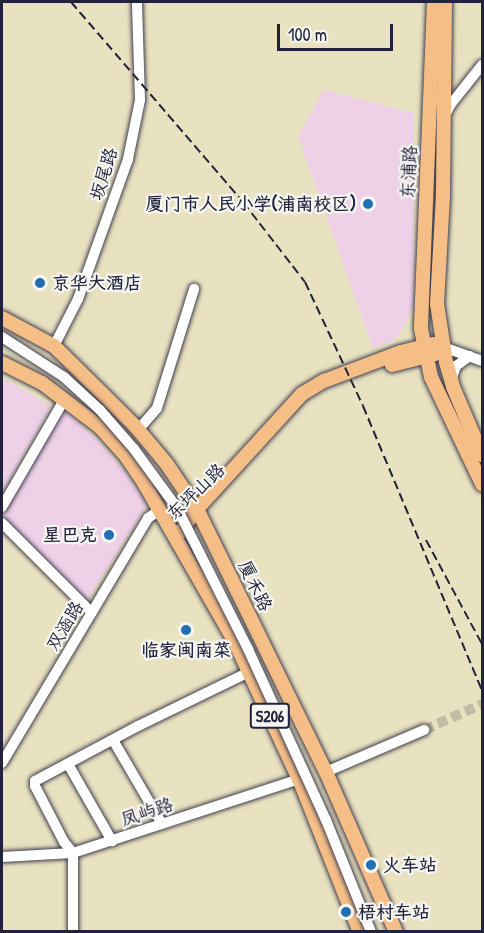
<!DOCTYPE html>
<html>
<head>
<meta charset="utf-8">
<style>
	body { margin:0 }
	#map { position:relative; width:484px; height:933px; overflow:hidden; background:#e9e2c0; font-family:"Patrick Hand","LXGW WenKai TC",sans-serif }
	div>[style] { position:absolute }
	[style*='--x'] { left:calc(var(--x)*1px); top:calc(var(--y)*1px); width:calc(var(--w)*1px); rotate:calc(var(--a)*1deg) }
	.built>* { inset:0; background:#eed0e7 }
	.minor-tunnel>* { height:10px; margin-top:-5px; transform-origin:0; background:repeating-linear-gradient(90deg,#c1bca5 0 10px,transparent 0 15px) }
	.roads { filter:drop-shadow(0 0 2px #403f4f) drop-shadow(0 0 2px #403f4f) }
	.minor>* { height:10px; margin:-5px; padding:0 5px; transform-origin:5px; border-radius:5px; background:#fff }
	.major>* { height:14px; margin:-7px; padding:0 7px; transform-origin:7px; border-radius:7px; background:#f6be87 }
	.rail>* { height:2px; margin-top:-1px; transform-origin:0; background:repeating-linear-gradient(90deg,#22223b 0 9px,transparent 0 13.5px) }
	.bridges { filter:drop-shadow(0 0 2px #403f4f) drop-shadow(0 0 2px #403f4f) }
	.minor-bridge>* { height:10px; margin:-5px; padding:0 5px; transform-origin:5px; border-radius:5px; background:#fff }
	.dots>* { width:16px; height:16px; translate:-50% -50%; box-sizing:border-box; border:3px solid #f6f6f2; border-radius:50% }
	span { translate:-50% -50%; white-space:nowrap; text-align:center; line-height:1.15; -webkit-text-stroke:4.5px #f6f6f2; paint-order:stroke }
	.shield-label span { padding:2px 4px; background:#f6f6f2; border:2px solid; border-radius:4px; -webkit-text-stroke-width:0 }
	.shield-label { font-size:16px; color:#22223b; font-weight:700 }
	.street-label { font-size:18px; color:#22223b }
	.poi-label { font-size:18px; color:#22223b; font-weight:700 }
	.right { translate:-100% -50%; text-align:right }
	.left { translate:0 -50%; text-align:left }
	.frame { position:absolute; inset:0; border:3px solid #22223b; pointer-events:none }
	.scale { position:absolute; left:277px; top:24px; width:116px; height:27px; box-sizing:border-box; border:3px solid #22223b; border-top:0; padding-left:8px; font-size:18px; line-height:21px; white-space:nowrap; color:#22223b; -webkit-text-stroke:4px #f6f6f2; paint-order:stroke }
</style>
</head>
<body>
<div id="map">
	<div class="built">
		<i style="clip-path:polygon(324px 90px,414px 113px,414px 302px,406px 324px,395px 340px,373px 348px,298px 136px)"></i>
		<i style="clip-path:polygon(2px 377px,51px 406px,2px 493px)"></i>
		<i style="clip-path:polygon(64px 409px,102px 444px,126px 473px,147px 505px,85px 604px,2px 518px)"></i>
	</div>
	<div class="minor-tunnel">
		<i style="--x:424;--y:730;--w:64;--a:-24.1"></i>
	</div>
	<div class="roads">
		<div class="minor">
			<i style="--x:444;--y:117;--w:15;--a:-62"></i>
			<i style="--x:451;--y:104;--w:50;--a:-51.5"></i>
			<i style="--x:54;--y:346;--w:53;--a:-62.9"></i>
			<i style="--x:78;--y:299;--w:149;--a:-70.3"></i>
			<i style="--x:128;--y:159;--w:60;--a:-78.5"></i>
			<i style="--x:140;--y:100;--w:98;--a:-91.8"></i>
			<i style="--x:443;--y:347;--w:41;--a:19.7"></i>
			<i style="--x:451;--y:380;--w:15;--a:-70"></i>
			<i style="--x:456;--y:366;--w:17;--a:-36"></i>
			<i style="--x:138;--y:430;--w:29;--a:-49"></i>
			<i style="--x:157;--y:408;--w:125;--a:-72.7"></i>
			<i style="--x:2;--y:507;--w:124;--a:-59.9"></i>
			<i style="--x:2;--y:523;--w:127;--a:45"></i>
			<i style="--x:113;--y:740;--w:97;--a:59.7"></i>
			<i style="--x:2;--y:763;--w:285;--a:-59.2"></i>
			<i style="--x:148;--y:518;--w:14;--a:-34"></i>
			<i style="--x:68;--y:764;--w:89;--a:60.3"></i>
			<i style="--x:326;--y:772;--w:107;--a:-23.2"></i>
			<i style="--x:2;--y:857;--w:71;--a:-3.2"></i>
			<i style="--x:73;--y:853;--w:238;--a:-18.1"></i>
			<i style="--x:73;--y:932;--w:79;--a:-90"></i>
			<i style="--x:73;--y:853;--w:14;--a:-129"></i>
			<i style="--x:64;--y:842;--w:63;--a:-117.4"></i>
			<i style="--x:35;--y:786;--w:5;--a:-90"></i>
			<i style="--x:35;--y:781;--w:117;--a:-28.1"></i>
			<i style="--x:138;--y:726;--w:123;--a:-25.9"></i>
		</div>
		<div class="major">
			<i style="--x:434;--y:2;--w:327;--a:92.3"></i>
			<i style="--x:421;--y:329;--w:49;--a:78.2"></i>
			<i style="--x:431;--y:377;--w:119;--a:64.5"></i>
			<i style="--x:445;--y:2;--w:194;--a:90.6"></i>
			<i style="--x:443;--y:196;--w:108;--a:93.2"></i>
			<i style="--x:437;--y:304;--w:59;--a:81.2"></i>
			<i style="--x:446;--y:362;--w:26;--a:74"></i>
			<i style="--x:453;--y:387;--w:74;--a:66.9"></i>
			<i style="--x:2;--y:318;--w:59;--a:28.3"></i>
			<i style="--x:54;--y:346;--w:112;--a:44.6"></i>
			<i style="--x:134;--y:425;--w:50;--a:49.9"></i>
			<i style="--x:166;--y:463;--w:55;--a:56"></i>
			<i style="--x:197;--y:509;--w:293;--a:63.9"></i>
			<i style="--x:326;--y:772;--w:175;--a:66.4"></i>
			<i style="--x:2;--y:363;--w:45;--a:26.6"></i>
			<i style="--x:42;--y:383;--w:73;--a:37.2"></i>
			<i style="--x:100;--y:427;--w:39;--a:48"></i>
			<i style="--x:126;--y:456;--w:32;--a:56"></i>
			<i style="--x:144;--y:483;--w:183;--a:60.2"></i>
			<i style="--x:235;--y:642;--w:151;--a:65"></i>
			<i style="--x:299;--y:779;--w:165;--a:68.3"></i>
			<i style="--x:392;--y:365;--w:44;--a:-14.3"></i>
			<i style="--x:178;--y:535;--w:32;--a:-54"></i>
			<i style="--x:197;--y:509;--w:156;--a:-47.6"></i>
			<i style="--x:302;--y:394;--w:26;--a:-31"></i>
			<i style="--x:324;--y:381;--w:82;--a:-20.6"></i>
			<i style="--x:401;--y:352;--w:33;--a:-14"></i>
		</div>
	</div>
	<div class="rail">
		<i style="--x:71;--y:2;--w:264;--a:49.3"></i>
		<i style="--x:243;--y:202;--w:101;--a:52.2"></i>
		<i style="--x:305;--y:282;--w:137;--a:64.9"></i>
		<i style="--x:363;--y:406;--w:308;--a:67.3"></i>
		<i style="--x:426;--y:540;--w:118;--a:61.7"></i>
	</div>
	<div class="bridges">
		<div class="minor-bridge">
			<i style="--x:2;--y:337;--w:74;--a:32.8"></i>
			<i style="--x:64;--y:377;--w:49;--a:42.5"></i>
			<i style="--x:100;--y:410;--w:52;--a:48.9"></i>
			<i style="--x:134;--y:449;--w:73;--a:53.9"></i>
			<i style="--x:177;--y:508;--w:158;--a:63.3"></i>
			<i style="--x:248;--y:649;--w:188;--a:65.5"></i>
			<i style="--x:326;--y:820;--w:121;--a:68.1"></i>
		</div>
	</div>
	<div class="dots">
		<i style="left:368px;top:204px;background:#1f6fb2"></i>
		<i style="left:40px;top:283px;background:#1f6fb2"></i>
		<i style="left:109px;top:535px;background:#1f6fb2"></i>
		<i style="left:186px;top:630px;background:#1f6fb2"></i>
		<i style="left:371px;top:865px;background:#1f6fb2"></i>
		<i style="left:346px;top:912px;background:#1f6fb2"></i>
	</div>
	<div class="shield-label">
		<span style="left:270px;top:716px">S206</span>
	</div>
	<div class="street-label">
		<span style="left:409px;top:172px;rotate:-87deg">东浦路</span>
		<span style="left:104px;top:174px;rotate:-73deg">坂尾路</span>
		<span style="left:196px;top:492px;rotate:-44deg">东坪山路</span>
		<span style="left:255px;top:586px;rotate:64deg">厦禾路</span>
		<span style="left:65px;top:626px;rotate:-59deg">双涵路</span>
		<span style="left:147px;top:812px;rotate:-18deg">凤屿路</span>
	</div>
	<div class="poi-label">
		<span class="right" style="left:356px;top:204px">厦门市人民小学(浦南校区)</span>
		<span class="left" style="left:52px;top:283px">京华大酒店</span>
		<span class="right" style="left:97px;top:535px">星巴克</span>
		<span style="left:186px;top:650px">临家闽南菜</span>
		<span class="left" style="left:383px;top:865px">火车站</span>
		<span class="left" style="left:358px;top:912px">梧村车站</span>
	</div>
	<div class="frame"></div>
	<div class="scale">100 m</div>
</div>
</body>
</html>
